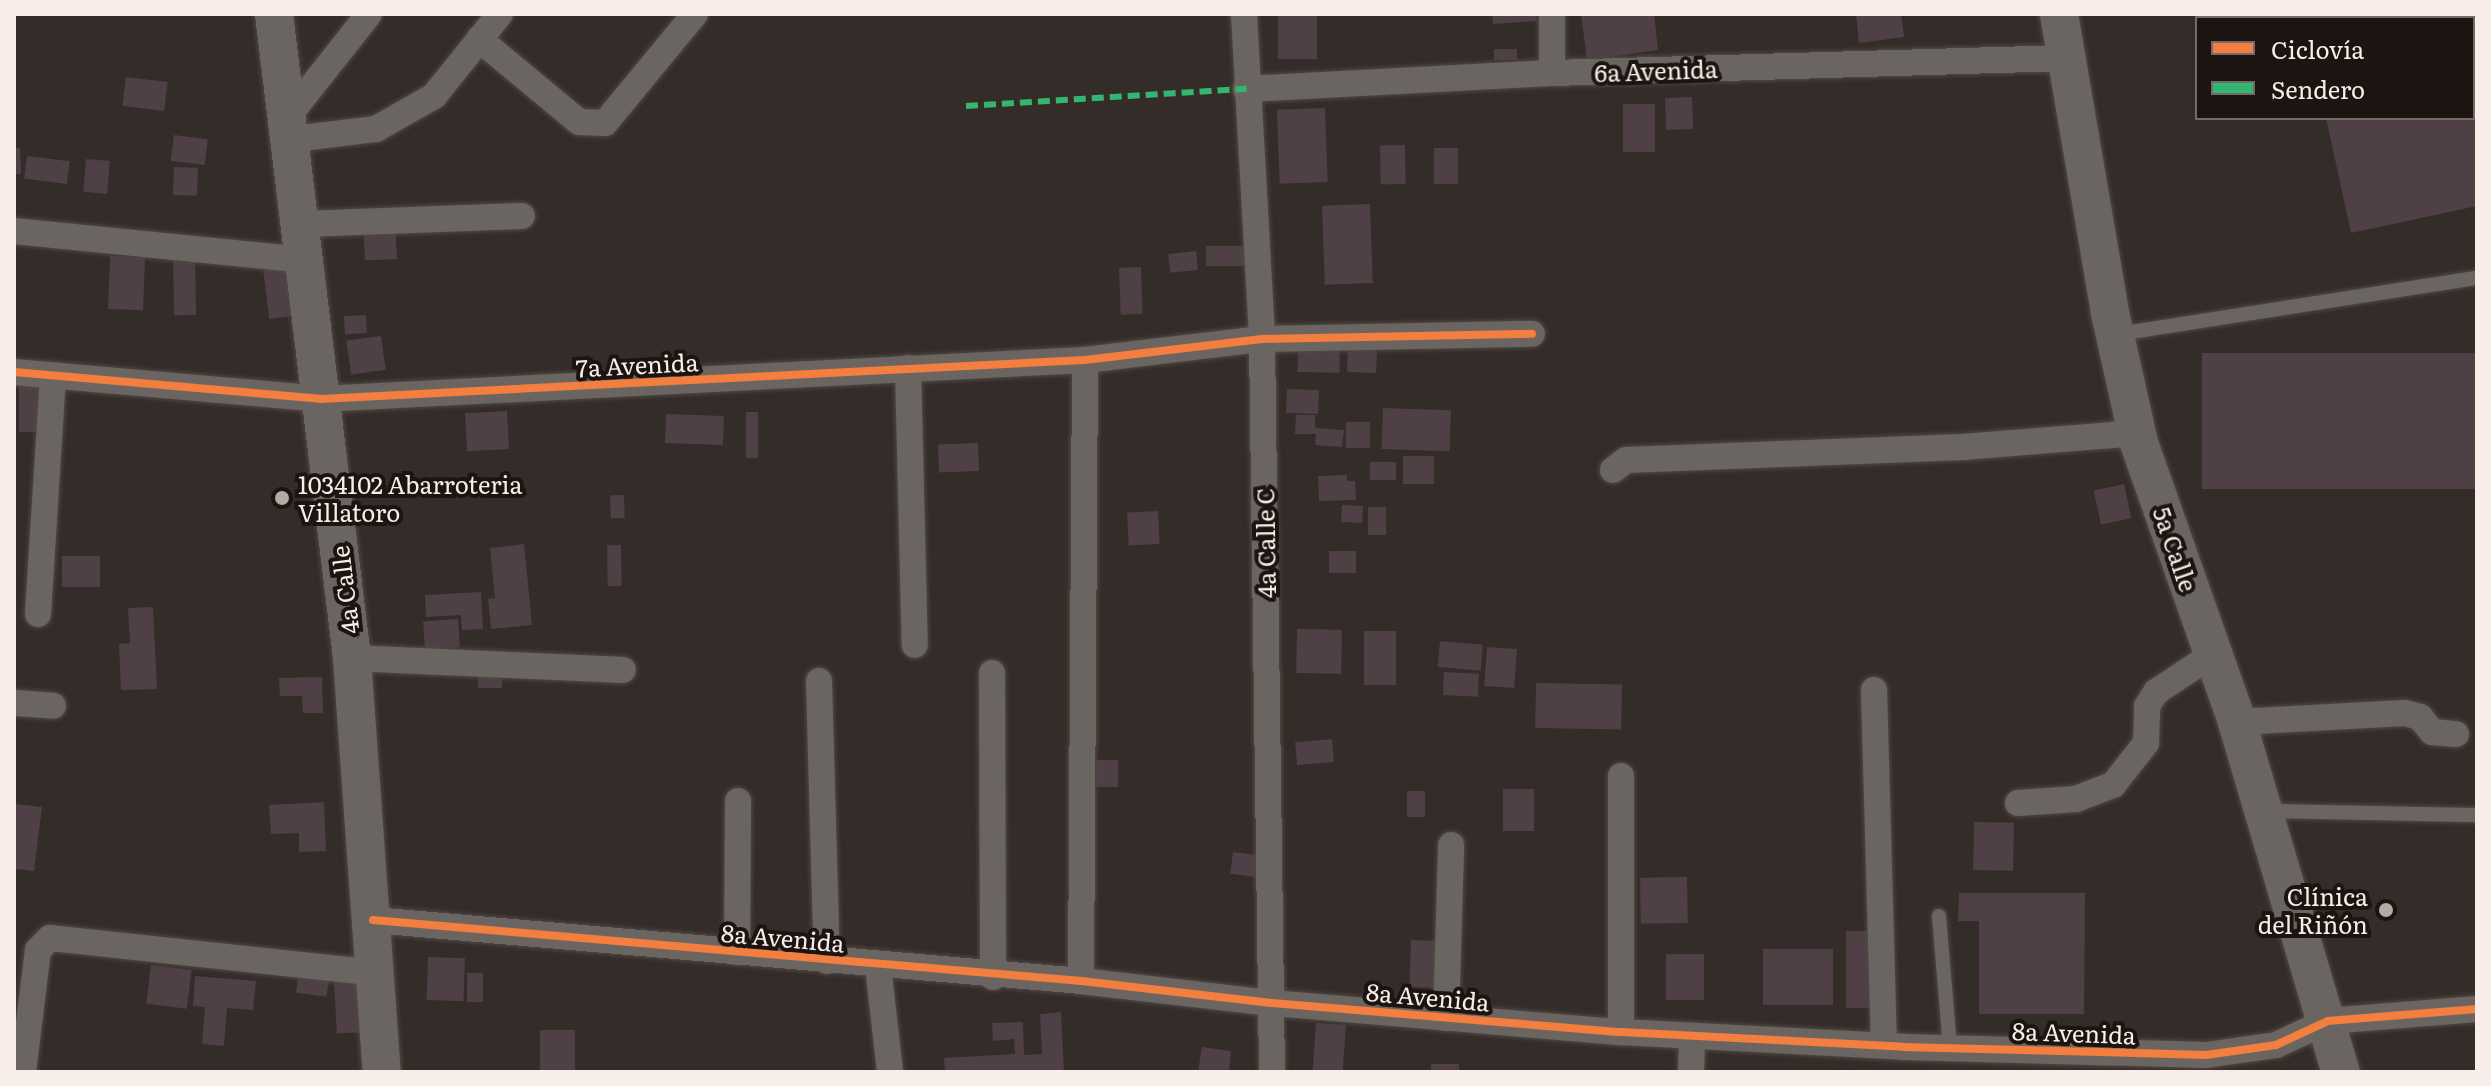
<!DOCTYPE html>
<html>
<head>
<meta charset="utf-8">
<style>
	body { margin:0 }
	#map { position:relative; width:2491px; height:1086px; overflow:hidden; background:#342c28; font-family:Literata,serif }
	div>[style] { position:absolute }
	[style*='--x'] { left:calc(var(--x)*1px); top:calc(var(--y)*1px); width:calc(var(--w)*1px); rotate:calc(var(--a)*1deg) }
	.building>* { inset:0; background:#4e4045; transform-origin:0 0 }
	.roads { filter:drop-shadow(0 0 2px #504845) drop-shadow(0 0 2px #504845) }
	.lane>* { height:14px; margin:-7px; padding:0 7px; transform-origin:7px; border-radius:7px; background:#6b6562 }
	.street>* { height:26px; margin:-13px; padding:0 13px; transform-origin:13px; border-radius:13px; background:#6b6562 }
	.secondary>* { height:38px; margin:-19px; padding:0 19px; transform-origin:19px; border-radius:19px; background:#6b6562 }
	.quiet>* { height:6px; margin-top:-3px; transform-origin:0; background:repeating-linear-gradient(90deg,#33b770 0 12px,transparent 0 18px) }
	.cycleway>* { height:8px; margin:-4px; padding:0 4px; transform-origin:4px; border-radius:4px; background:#f27e40 }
	.dots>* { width:22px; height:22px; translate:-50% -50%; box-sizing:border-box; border:4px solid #1b1411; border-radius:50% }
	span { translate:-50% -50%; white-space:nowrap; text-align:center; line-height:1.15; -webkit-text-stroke:8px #1b1411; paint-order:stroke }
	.street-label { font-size:24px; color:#f8ede9 }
	.poi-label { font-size:24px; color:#f8ede9 }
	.left { translate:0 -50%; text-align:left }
	.right { translate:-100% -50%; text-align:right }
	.frame { position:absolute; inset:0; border:16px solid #f8ede9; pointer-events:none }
	.legend { position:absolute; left:2195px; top:16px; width:280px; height:104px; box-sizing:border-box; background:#1b1411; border:2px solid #736b67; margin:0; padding:10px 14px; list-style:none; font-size:24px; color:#f8ede9 }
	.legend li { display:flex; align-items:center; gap:16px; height:40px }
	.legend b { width:40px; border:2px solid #736b67 }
</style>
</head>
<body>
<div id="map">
	<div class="building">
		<i style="left:1278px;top:14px;width:39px;height:45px"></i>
		<i style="clip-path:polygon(1492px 14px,1536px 14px,1537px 21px,1493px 24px)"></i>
		<i style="clip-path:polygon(1581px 14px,1654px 14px,1658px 50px,1587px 60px)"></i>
		<i style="clip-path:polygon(1867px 14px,1901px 14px,1904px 37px,1859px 43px,1856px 15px)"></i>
		<i style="left:1494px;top:49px;width:23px;height:11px"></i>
		<i style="clip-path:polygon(2473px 60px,2477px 60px,2477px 206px,2351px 233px,2326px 118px,2473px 118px)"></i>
		<i style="left:126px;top:77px;width:42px;height:29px;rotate:7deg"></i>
		<i style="left:1692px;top:97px;width:32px;height:27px;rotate:88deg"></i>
		<i style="left:1623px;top:104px;width:32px;height:48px"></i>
		<i style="left:1325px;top:108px;width:74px;height:48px;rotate:88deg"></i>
		<i style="left:174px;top:135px;width:34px;height:26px;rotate:7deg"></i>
		<i style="left:1405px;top:145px;width:39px;height:25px;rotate:89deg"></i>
		<i style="clip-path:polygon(14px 148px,20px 148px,21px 174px,14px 174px)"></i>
		<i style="left:1458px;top:148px;width:36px;height:24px;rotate:90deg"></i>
		<i style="left:27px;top:156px;width:43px;height:23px;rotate:7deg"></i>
		<i style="left:86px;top:159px;width:24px;height:33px;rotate:5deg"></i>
		<i style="left:174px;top:167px;width:24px;height:28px;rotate:2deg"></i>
		<i style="left:1370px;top:204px;width:79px;height:48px;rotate:88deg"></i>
		<i style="left:395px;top:222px;width:37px;height:32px;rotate:87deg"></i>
		<i style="left:1246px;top:246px;width:20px;height:40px;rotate:90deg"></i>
		<i style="left:1196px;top:251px;width:19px;height:28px;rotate:84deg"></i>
		<i style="left:195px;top:252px;width:63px;height:22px;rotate:89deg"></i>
		<i style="left:110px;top:256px;width:35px;height:53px;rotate:2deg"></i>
		<i style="left:290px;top:267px;width:49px;height:27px;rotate:83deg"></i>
		<i style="left:1141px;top:267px;width:47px;height:22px;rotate:88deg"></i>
		<i style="left:366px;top:315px;width:18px;height:22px;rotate:87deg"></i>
		<i style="left:381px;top:336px;width:34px;height:35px;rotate:82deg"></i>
		<i style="left:1298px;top:345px;width:42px;height:27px;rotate:1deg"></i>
		<i style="left:1348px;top:346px;width:29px;height:26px;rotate:2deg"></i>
		<i style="left:2477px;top:353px;width:136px;height:275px;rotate:90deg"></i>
		<i style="left:19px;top:385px;width:26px;height:47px"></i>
		<i style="left:1287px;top:389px;width:32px;height:24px;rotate:2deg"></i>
		<i style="left:1383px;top:408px;width:68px;height:41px;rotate:2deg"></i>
		<i style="left:507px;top:411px;width:38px;height:42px;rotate:87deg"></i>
		<i style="left:746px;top:412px;width:12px;height:46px"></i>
		<i style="left:666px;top:414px;width:58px;height:29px;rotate:2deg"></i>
		<i style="clip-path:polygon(1296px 415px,1315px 415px,1315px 428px,1344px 430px,1342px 447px,1315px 445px,1316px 434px,1295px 434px)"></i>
		<i style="left:1346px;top:422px;width:24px;height:26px"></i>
		<i style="left:978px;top:443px;width:28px;height:40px;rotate:88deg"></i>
		<i style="left:1403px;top:456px;width:31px;height:28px"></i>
		<i style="left:1396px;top:462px;width:18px;height:26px;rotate:90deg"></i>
		<i style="clip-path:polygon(1347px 475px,1347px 481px,1355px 481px,1356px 500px,1319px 501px,1318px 476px)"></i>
		<i style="left:2124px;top:484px;width:35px;height:31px;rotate:78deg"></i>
		<i style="left:624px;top:495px;width:23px;height:14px;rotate:88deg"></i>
		<i style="left:1342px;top:505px;width:21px;height:17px;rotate:3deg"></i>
		<i style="left:1368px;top:507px;width:18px;height:28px"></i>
		<i style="left:1158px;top:511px;width:33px;height:31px;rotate:87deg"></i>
		<i style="clip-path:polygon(524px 544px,532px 625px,491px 629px,488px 599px,495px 598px,490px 548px)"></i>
		<i style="left:621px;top:545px;width:41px;height:14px;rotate:89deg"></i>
		<i style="left:1356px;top:551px;width:22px;height:27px;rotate:90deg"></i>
		<i style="left:62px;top:556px;width:38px;height:31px"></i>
		<i style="clip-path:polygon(481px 592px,483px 629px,462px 630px,461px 615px,426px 617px,425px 595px)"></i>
		<i style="clip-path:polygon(153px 607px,157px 689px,121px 690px,119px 644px,130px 643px,128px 608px)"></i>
		<i style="left:458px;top:619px;width:28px;height:35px;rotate:86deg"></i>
		<i style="left:1297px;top:629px;width:45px;height:44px;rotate:1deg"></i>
		<i style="left:1364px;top:631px;width:32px;height:54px"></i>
		<i style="left:1440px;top:641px;width:43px;height:26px;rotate:5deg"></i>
		<i style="left:1487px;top:647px;width:30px;height:39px;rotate:4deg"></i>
		<i style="left:478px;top:672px;width:24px;height:16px"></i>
		<i style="left:1444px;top:672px;width:35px;height:23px;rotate:3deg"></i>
		<i style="clip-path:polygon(322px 677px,323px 713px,303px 713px,302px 696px,280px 696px,279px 678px)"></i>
		<i style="left:1536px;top:683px;width:86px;height:45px;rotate:1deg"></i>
		<i style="left:1332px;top:739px;width:23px;height:37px;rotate:85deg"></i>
		<i style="left:1096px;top:760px;width:22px;height:27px"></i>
		<i style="left:1503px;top:789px;width:31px;height:42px"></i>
		<i style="left:1425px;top:791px;width:26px;height:18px;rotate:90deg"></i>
		<i style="clip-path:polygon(324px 802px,326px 851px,299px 852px,299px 833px,271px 834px,269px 805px)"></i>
		<i style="clip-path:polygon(14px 804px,42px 807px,34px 871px,14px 869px)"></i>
		<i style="left:1974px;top:822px;width:40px;height:48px;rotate:1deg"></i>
		<i style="left:1233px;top:852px;width:26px;height:22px;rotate:7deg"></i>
		<i style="left:1687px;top:877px;width:46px;height:47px;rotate:89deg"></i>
		<i style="clip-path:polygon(1959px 893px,2085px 893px,2084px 1014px,1979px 1014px,1979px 921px,1958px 921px)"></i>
		<i style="left:1846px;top:931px;width:30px;height:77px"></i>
		<i style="left:1411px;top:940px;width:32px;height:47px;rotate:2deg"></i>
		<i style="left:1763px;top:949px;width:70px;height:56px"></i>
		<i style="left:1666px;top:954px;width:38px;height:46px"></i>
		<i style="left:428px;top:957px;width:37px;height:43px;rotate:2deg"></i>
		<i style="left:151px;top:965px;width:41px;height:39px;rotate:7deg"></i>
		<i style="left:467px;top:973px;width:16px;height:29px"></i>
		<i style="clip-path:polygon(195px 976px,256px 981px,253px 1010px,227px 1008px,224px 1046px,202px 1044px,205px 1007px,193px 1006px)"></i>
		<i style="left:298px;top:976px;width:31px;height:17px;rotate:7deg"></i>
		<i style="left:366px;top:979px;width:53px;height:32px;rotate:87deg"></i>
		<i style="clip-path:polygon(1061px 1012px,1064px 1072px,945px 1072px,944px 1058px,1015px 1054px,1014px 1039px,993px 1041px,992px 1023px,1023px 1022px,1024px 1055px,1042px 1054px,1040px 1014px)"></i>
		<i style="left:1316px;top:1023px;width:30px;height:49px;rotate:4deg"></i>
		<i style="left:540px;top:1030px;width:35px;height:42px"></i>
		<i style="clip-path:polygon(1202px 1047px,1231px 1051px,1229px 1072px,1198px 1072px)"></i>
		<i style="left:1431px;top:1064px;width:28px;height:8px"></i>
	</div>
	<div class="roads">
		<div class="lane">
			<i style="--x:2118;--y:334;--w:363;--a:-8.9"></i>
			<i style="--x:2265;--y:811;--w:212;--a:1.1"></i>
			<i style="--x:1939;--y:916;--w:132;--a:85.2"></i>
		</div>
		<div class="street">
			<i style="--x:1244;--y:14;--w:325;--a:86.8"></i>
			<i style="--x:1262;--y:339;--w:733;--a:89.22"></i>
			<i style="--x:479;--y:39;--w:130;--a:39.7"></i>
			<i style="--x:579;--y:122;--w:26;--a:2"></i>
			<i style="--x:605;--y:123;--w:141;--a:-50.5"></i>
			<i style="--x:1552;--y:73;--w:59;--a:-90"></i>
			<i style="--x:1246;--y:89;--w:306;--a:-3"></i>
			<i style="--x:1552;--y:73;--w:514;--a:-1.67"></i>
			<i style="--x:290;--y:114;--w:127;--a:-51.7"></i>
			<i style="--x:293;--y:139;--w:84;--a:-6.9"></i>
			<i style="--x:376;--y:129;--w:67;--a:-29.6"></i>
			<i style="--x:434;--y:96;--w:105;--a:-51.2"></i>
			<i style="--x:302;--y:224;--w:220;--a:-2.1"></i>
			<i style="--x:14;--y:231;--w:293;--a:5.7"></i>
			<i style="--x:908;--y:368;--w:277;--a:88.6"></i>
			<i style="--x:14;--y:372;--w:307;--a:5"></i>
			<i style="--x:320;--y:399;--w:766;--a:-2.92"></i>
			<i style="--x:1085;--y:360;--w:178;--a:-6.8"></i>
			<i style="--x:1262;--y:339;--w:270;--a:-1.1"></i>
			<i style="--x:1613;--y:470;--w:16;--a:-38"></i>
			<i style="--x:1626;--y:460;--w:337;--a:-2.2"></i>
			<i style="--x:1963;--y:447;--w:175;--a:-4.6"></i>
			<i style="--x:38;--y:614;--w:239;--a:-86.4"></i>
			<i style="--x:352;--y:658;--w:271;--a:2.5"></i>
			<i style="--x:992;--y:673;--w:304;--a:89.8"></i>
			<i style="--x:819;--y:681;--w:280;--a:88.4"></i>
			<i style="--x:1874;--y:690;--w:355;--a:88.4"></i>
			<i style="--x:14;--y:703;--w:39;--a:4"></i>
			<i style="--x:2237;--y:722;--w:168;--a:-3.1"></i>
			<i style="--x:2405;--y:713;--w:16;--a:15"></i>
			<i style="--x:2420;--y:717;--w:19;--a:51"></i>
			<i style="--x:2432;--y:732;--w:24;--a:5"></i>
			<i style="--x:2018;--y:803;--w:58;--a:-3.9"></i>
			<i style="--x:2076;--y:799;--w:40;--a:-21"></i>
			<i style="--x:2113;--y:785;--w:53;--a:-51.8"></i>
			<i style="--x:2146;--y:743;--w:37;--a:-88"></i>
			<i style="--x:2147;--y:706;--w:17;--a:-57"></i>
			<i style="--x:2156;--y:692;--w:69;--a:-33.7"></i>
			<i style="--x:373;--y:920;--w:711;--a:4.92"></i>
			<i style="--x:1081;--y:981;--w:192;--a:6.6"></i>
			<i style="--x:1272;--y:1003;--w:350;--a:4.8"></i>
			<i style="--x:1621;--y:1032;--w:283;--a:3"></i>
			<i style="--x:1904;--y:1047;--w:302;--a:1.5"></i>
			<i style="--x:2206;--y:1055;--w:71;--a:-8.1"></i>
			<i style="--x:2276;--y:1045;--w:57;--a:-24.8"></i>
			<i style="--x:2328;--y:1021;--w:149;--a:-4.6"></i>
			<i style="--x:737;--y:952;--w:151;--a:-89.6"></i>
			<i style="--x:878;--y:966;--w:107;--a:83.5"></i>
			<i style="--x:1081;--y:981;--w:621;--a:-89.63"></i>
			<i style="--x:1446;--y:1018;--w:173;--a:-88.3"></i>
			<i style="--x:1621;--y:1032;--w:256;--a:-90"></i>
			<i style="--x:23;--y:1072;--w:123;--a:-83"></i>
			<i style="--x:38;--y:950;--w:17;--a:-45"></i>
			<i style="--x:50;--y:938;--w:329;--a:6.1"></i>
			<i style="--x:1691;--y:1072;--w:36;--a:-88"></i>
		</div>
		<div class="secondary">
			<i style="--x:274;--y:14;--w:649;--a:83.09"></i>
			<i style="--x:352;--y:658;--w:415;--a:85.9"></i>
			<i style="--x:2059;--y:14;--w:303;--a:80.3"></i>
			<i style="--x:2110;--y:313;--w:133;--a:77.4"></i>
			<i style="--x:2139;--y:443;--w:296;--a:70.6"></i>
			<i style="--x:2237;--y:722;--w:365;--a:73.5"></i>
		</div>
	</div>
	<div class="quiet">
		<i style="--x:966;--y:106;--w:281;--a:-3.5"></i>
	</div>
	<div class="cycleway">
		<i style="--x:14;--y:372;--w:307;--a:5"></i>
		<i style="--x:320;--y:399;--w:766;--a:-2.92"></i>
		<i style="--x:1085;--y:360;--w:178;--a:-6.8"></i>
		<i style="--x:1262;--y:339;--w:270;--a:-1.1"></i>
		<i style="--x:373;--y:920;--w:711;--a:4.92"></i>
		<i style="--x:1081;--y:981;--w:192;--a:6.6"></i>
		<i style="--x:1272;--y:1003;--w:350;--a:4.8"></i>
		<i style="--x:1621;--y:1032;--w:283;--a:3"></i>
		<i style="--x:1904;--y:1047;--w:302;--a:1.5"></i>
		<i style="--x:2206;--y:1055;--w:71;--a:-8.1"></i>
		<i style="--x:2276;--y:1045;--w:57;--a:-24.8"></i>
		<i style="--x:2328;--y:1021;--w:149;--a:-4.6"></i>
	</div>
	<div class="dots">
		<i style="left:282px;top:498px;background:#b3a9a5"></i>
		<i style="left:2386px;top:910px;background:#b3a9a5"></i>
	</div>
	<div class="street-label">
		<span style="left:1656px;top:70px;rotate:-2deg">6a Avenida</span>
		<span style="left:637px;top:364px;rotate:-3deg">7a Avenida</span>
		<span style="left:1265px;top:543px;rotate:-91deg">4a Calle C</span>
		<span style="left:2176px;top:549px;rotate:71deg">5a Calle</span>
		<span style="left:344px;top:590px;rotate:-97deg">4a Calle</span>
		<span style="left:783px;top:937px;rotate:5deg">8a Avenida</span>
		<span style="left:1428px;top:996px;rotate:5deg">8a Avenida</span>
		<span style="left:2074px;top:1032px;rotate:2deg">8a Avenida</span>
	</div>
	<div class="poi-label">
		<span class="left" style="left:298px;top:498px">1034102 Abarroteria<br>Villatoro</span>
		<span class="right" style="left:2368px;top:910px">Clínica<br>del Riñón</span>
	</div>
	<div class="frame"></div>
	<ul class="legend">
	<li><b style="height:10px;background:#f27e40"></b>Ciclovía</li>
	<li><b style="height:10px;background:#33b770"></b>Sendero</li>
	</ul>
</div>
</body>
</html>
